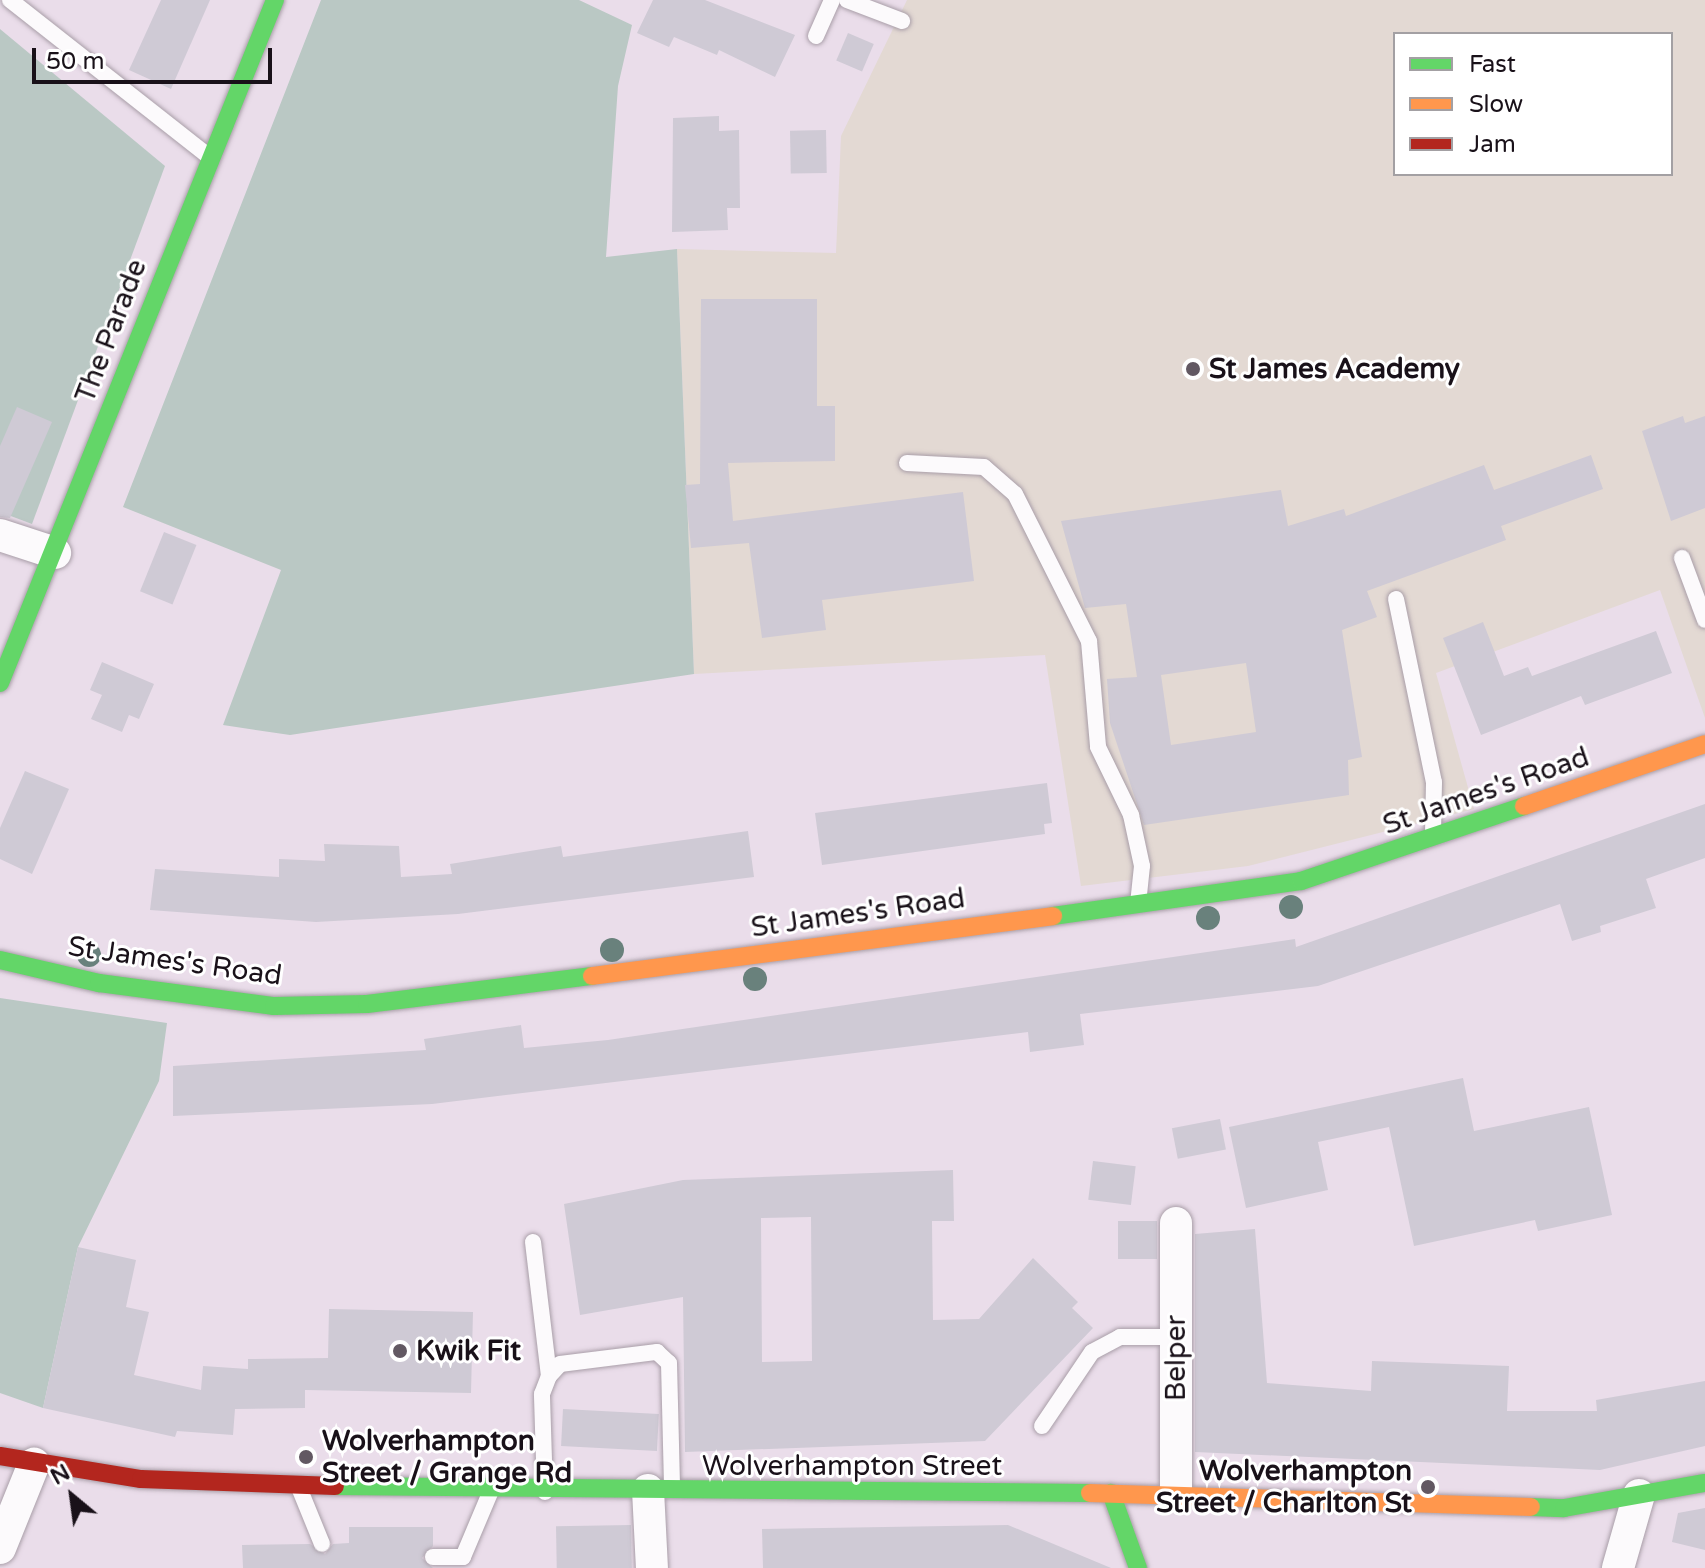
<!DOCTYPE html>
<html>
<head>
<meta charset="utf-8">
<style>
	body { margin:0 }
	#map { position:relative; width:1705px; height:1568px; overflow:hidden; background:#eaddea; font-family:"Varela Round",sans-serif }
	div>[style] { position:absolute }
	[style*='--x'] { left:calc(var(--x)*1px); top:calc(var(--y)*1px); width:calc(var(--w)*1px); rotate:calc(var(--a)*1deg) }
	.education>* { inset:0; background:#e3d9d3 }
	.green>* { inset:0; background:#bac8c4 }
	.building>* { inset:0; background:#cfcad5; transform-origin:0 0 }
	.roads { filter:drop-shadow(0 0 2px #a99ea8) drop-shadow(0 0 2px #a99ea8) }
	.lane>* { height:16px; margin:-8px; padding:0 8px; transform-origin:8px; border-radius:8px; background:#fcfafc }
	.street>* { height:32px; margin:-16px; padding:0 16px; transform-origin:16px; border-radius:16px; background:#fcfafc }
	.fast>* { height:18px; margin:-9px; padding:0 9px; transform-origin:9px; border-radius:9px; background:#63d668 }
	.slow>* { height:18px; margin:-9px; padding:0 9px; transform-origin:9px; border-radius:9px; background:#ff974d }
	.jam>* { height:18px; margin:-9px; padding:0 9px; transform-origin:9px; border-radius:9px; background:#b3261e }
	.trees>* { width:24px; height:24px; margin:-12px; border-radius:50%; background:#69817c }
	.dots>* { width:22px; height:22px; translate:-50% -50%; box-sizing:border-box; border:4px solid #fff; border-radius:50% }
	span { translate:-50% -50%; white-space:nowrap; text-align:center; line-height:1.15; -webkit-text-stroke:6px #fff; paint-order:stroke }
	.street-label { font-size:28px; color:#191119 }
	.poi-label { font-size:28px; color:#191119; font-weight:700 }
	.left { translate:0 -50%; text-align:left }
	.right { translate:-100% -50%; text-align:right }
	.legend { position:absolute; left:1393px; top:32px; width:280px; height:144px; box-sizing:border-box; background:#fff; border:2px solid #a3a0a3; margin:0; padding:10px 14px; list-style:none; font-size:24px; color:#191119 }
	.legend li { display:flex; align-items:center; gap:16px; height:40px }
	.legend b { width:40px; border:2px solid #a3a0a3 }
	.north { position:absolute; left:32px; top:1456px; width:80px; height:80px; -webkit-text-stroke:6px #fff; paint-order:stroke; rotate:331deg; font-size:22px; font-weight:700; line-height:32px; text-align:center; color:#191119 }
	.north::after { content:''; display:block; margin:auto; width:28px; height:36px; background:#191119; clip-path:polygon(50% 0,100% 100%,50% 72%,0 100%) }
	.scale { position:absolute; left:32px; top:48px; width:240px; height:36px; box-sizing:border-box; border:4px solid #191119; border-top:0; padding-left:10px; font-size:24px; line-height:28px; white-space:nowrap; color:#191119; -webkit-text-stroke:6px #fff; paint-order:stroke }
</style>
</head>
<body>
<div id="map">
	<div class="education">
		<i style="clip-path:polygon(evenodd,907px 0,1705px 0,1705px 718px,1660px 590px,1436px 673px,1474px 809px,1248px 866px,1081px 886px,1045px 655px,694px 674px,677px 249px,836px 253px,841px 136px,907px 0,1395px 34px,1671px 34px,1671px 174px,1395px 174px,1395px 34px)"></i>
	</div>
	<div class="green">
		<i style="clip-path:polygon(321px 0,579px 0,632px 25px,618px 86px,606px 257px,677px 249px,694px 674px,290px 735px,223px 725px,281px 570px,123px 507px)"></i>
		<i style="clip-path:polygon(0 29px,165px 166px,32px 524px,0 512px)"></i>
		<i style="clip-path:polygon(0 998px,167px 1023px,159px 1081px,78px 1247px,43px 1408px,0 1393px)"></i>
	</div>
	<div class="building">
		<i style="clip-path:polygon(161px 0,210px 0,171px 89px,129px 70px)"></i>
		<i style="clip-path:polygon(653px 0,705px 0,795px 35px,775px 77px,719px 50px,717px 55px,674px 37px,669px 47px,637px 33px)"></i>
		<i style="left:848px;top:33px;width:28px;height:30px;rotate:23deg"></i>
		<i style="clip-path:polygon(719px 116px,719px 131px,739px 130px,740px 208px,727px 208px,728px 230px,672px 232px,673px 118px)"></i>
		<i style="left:826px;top:130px;width:43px;height:36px;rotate:89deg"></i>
		<i style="clip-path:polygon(701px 299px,817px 299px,817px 406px,835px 406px,835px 461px,728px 463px,733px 521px,963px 492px,974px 581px,822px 600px,826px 630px,762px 638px,749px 543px,691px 548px,685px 485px,700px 484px)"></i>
		<i style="clip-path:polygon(17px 407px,52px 422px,10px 518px,0 517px,0 446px)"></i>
		<i style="clip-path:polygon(1683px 416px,1685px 423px,1705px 416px,1705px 508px,1671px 521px,1642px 431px)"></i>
		<i style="clip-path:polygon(evenodd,1591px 455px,1603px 489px,1501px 526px,1506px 540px,1367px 591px,1377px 617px,1342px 630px,1362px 757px,1348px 760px,1349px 795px,1144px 825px,1110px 723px,1107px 679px,1137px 677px,1126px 604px,1085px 608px,1061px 521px,1281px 490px,1288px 526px,1344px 509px,1346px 516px,1484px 465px,1494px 490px,1591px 455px,1246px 663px,1256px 732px,1171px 745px,1161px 675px,1246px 663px)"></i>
		<i style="left:164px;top:532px;width:35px;height:64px;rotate:22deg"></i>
		<i style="clip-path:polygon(1483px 622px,1504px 676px,1528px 667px,1532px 676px,1656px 631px,1672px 673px,1585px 705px,1581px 696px,1481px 735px,1443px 638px)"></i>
		<i style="clip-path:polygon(102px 662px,154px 684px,139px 719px,129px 715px,122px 732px,91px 719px,102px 695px,90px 690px)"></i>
		<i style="clip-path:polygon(25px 771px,69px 789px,32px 874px,0 859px,0 828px)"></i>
		<i style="clip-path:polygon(1047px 783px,1052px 823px,1044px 824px,1045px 834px,822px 865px,815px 813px)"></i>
		<i style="clip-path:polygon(1705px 804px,1705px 858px,1646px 879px,1656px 908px,1600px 926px,1601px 932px,1572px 941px,1560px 904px,1318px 986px,1080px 1014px,1084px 1045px,1030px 1052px,1028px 1032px,432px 1104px,173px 1116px,173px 1066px,426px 1050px,424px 1039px,521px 1025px,524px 1048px,608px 1040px,1295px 939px,1296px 947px)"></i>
		<i style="clip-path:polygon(748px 831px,754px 877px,458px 914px,316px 922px,150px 910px,155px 869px,279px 877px,279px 859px,325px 861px,324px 844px,399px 846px,401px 877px,452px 874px,450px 864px,561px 846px,563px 857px)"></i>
		<i style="clip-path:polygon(1463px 1078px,1474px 1131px,1589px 1107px,1612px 1215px,1538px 1231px,1535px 1220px,1414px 1246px,1389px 1127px,1318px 1142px,1328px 1190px,1246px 1208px,1229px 1127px)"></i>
		<i style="left:1220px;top:1119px;width:31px;height:49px;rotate:79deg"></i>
		<i style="left:1093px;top:1161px;width:43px;height:39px;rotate:7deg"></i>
		<i style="clip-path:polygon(evenodd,953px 1170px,954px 1221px,932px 1221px,933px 1320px,979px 1319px,1033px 1258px,1078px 1302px,1072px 1308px,1093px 1328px,985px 1441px,685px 1452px,683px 1297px,580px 1315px,564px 1204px,683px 1180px,953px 1170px,811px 1217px,812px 1361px,762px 1362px,761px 1218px,811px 1217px)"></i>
		<i style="left:1157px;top:1221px;width:38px;height:39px;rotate:90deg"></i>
		<i style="clip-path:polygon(1255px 1229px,1267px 1383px,1371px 1391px,1372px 1361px,1509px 1366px,1507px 1411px,1597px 1411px,1596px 1400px,1705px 1381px,1705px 1446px,1600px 1470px,1195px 1452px,1195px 1234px)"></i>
		<i style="clip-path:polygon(78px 1247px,136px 1260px,126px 1307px,149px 1312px,134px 1375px,201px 1390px,203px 1366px,248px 1369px,248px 1359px,328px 1358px,329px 1309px,473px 1312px,471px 1393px,305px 1390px,305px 1408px,235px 1409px,233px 1435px,177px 1431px,175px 1437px,43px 1408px)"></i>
		<i style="left:563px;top:1409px;width:96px;height:37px;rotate:3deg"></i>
		<i style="clip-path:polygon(1705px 1508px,1705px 1550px,1672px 1542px,1678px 1513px)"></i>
		<i style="left:631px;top:1525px;width:43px;height:75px;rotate:89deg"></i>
		<i style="clip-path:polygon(1008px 1525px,1111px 1568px,763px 1568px,762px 1529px)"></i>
		<i style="clip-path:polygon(349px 1527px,433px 1527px,433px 1546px,422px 1558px,433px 1568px,243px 1568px,242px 1545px,310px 1544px,325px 1554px,333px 1544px,349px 1543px)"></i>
	</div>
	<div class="roads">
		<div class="lane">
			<i style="--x:10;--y:0;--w:252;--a:38.2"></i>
			<i style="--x:847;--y:0;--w:59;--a:20.9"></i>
			<i style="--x:816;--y:36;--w:39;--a:-66"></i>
			<i style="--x:907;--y:463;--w:77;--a:3"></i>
			<i style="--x:984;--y:467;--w:41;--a:41.1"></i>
			<i style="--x:1015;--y:494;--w:165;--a:63.3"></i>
			<i style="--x:1089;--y:641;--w:106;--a:85.1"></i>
			<i style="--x:1098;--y:747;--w:76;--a:64.1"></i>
			<i style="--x:1131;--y:815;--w:52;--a:77.8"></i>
			<i style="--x:1142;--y:866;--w:36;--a:96"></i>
			<i style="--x:1682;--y:558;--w:66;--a:69.6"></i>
			<i style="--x:1396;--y:599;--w:187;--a:78.3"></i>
			<i style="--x:1434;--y:782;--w:50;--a:91.1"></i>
			<i style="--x:533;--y:1242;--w:135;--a:83.2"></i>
			<i style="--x:1042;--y:1426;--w:89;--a:-56"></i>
			<i style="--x:1092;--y:1352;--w:32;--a:-28"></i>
			<i style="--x:1120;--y:1337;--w:56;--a:0"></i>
			<i style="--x:300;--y:1490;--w:58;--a:67.8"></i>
			<i style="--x:545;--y:1492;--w:98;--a:-91.8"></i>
			<i style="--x:542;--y:1394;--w:19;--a:-69"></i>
			<i style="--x:549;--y:1376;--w:16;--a:-47"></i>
			<i style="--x:560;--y:1364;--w:98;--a:-7.1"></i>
			<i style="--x:657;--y:1352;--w:16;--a:43"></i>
			<i style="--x:669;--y:1363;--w:126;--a:88.6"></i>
			<i style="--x:433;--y:1557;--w:30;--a:0"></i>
			<i style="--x:463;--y:1557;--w:69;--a:-67.1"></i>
		</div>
		<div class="street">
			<i style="--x:0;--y:535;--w:58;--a:18.1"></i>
			<i style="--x:648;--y:1490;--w:78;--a:87.1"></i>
			<i style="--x:1176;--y:1493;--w:270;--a:-90"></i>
			<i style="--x:0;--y:1548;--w:91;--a:-68"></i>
			<i style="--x:1618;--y:1568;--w:76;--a:-74"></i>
		</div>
		<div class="fast">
			<i style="--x:0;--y:683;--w:736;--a:-68.07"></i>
			<i style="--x:1053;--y:916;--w:250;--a:-8"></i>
			<i style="--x:1301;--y:881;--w:235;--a:-18.6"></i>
			<i style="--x:0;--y:960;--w:102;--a:13.1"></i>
			<i style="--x:99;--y:983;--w:177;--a:7.5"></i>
			<i style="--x:274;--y:1006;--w:93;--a:-1.2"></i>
			<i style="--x:367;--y:1004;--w:227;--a:-7.1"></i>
			<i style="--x:335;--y:1486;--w:755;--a:0.53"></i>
			<i style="--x:1111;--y:1493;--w:80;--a:70.2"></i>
			<i style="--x:1531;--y:1507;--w:33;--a:2"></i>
			<i style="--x:1564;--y:1508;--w:143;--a:-10.1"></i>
		</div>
		<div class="slow">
			<i style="--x:1524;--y:806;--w:191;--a:-18.9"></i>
			<i style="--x:592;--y:976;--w:465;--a:-7.4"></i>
			<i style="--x:1090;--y:1493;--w:441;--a:1.8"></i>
		</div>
		<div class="jam">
			<i style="--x:0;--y:1456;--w:143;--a:9.3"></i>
			<i style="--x:141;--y:1479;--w:194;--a:2.1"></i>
		</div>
	</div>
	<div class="trees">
		<i style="left:1291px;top:907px"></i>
		<i style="left:1208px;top:918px"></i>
		<i style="left:612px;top:950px"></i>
		<i style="left:89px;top:955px"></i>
		<i style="left:755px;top:979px"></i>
	</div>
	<div class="dots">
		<i style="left:1193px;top:369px;background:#625862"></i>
		<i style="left:400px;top:1351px;background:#625862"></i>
		<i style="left:306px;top:1457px;background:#625862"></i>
		<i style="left:1428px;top:1487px;background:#625862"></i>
	</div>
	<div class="street-label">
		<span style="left:111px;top:331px;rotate:-69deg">The Parade</span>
		<span style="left:1486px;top:791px;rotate:-19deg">St James's Road</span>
		<span style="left:858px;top:913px;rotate:-8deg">St James's Road</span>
		<span style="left:175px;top:961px;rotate:8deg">St James's Road</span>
		<span style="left:1176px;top:1358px;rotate:-90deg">Belper</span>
		<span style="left:852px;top:1466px">Wolverhampton Street</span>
	</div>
	<div class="poi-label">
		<span class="left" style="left:1209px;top:369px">St James Academy</span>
		<span class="left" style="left:416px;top:1351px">Kwik Fit</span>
		<span class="left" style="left:322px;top:1457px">Wolverhampton<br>Street / Grange Rd</span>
		<span class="right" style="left:1412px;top:1487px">Wolverhampton<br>Street / Charlton St</span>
	</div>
	<ul class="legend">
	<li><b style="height:10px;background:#63d668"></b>Fast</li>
	<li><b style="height:10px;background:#ff974d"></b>Slow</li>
	<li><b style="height:10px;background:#b3261e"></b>Jam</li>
	</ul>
	<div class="north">N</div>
	<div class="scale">50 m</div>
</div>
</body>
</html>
